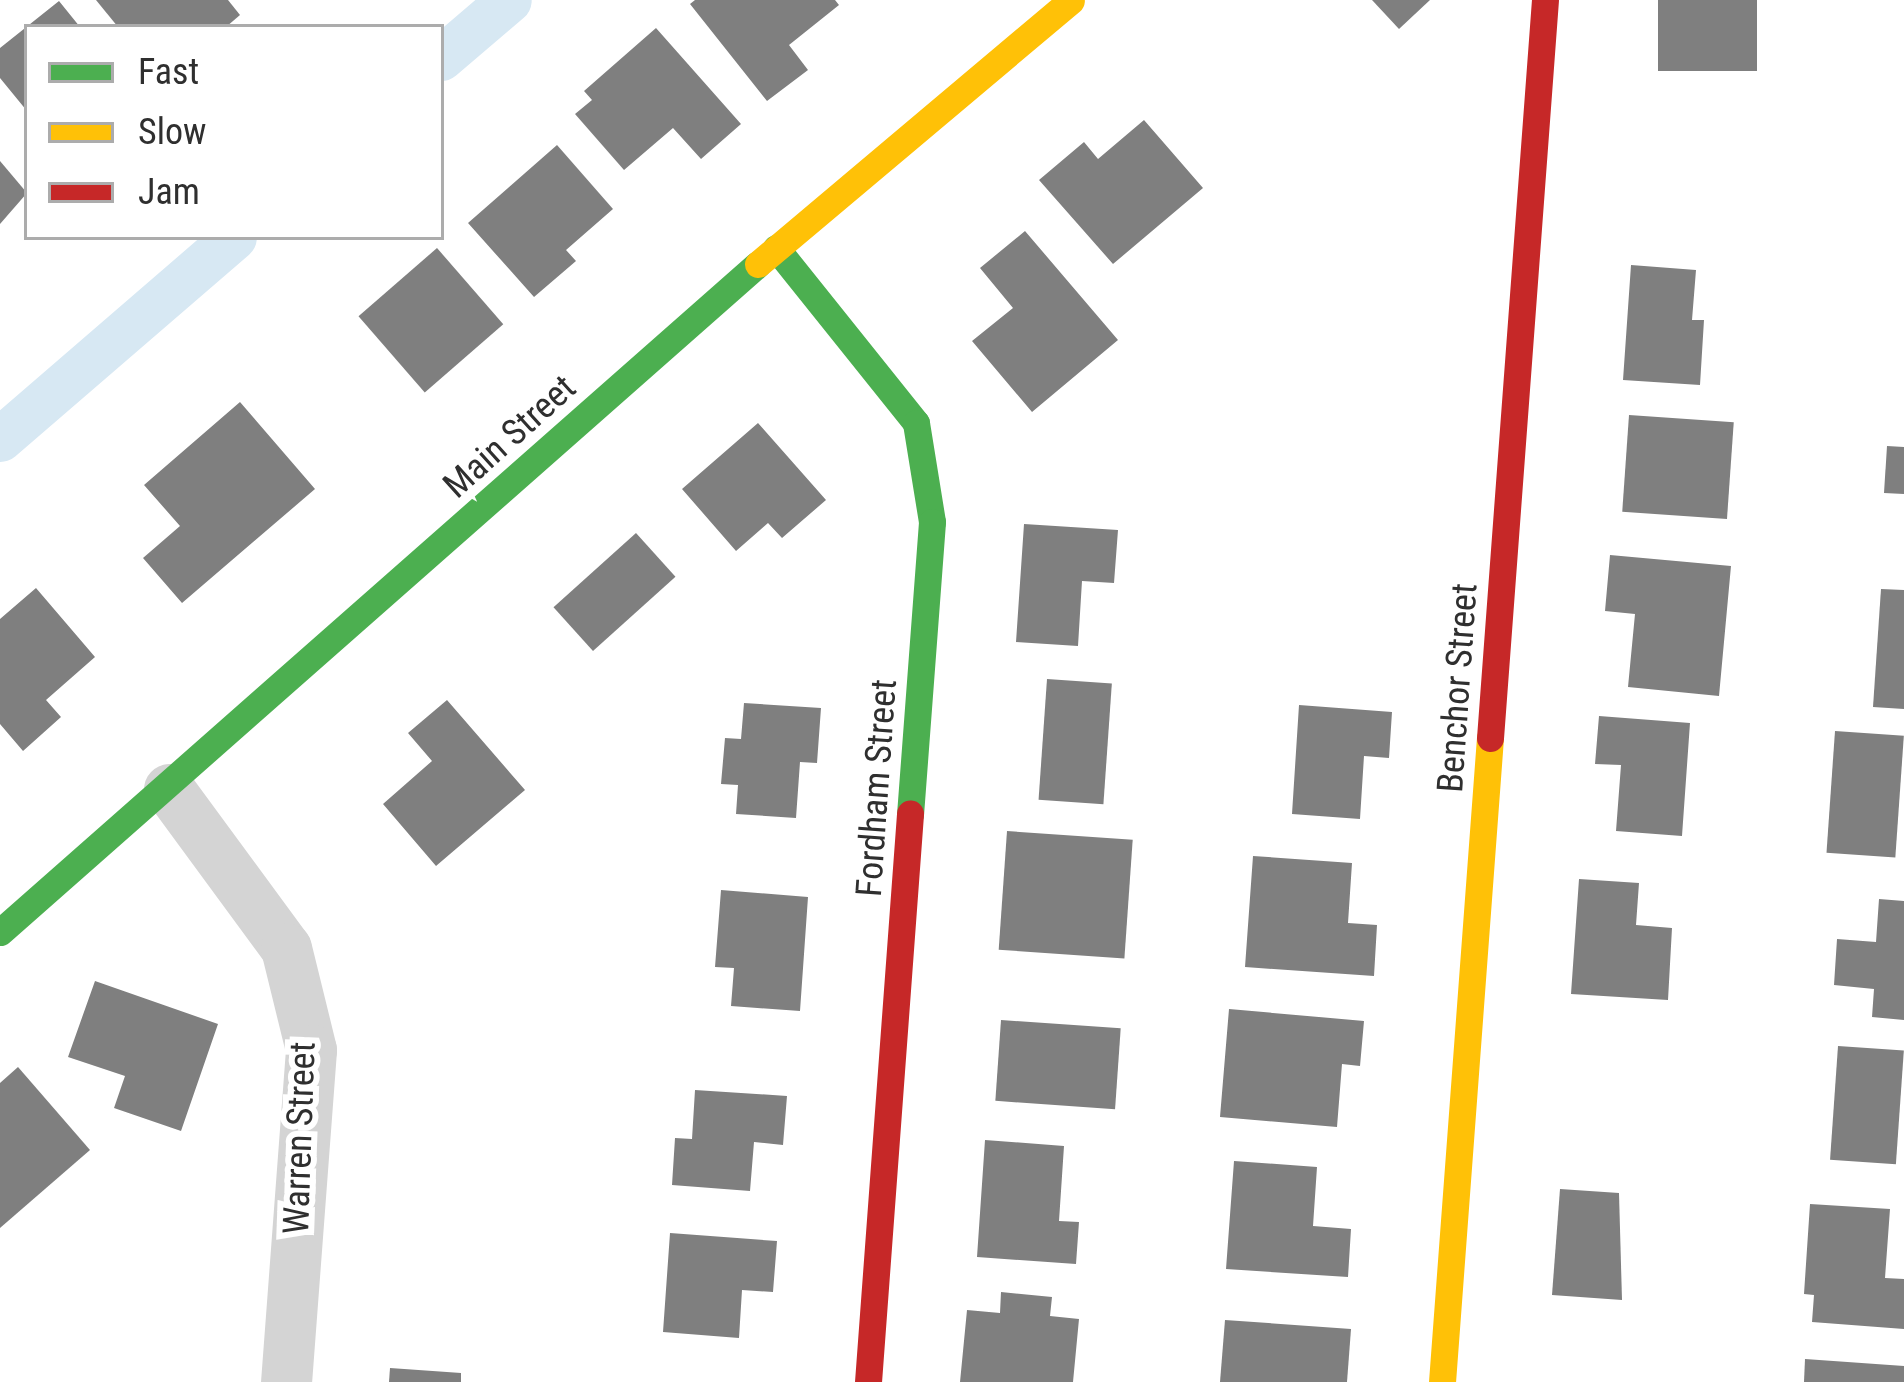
<!DOCTYPE html>
<html>
<head>
<meta charset="utf-8">
<style>
	body { margin:0 }
	#map { position:relative; width:1904px; height:1382px; overflow:hidden; background:#fff; font-family:"Roboto Condensed",sans-serif }
	div>[style] { position:absolute }
	[style*='--x'] { left:calc(var(--x)*1px); top:calc(var(--y)*1px); width:calc(var(--w)*1px); rotate:calc(var(--a)*1deg) }
	.canal>* { height:45px; margin:-22.5px; padding:0 22.5px; transform-origin:22.5px; border-radius:22.5px; background:#d7e8f3 }
	.building>* { inset:0; background:#7f7f7f; transform-origin:0 0 }
	.street>* { height:51px; margin:-25.5px; padding:0 25.5px; transform-origin:25.5px; border-radius:25.5px; background:#d4d4d4 }
	.fast>* { height:27px; margin:-13.5px; padding:0 13.5px; transform-origin:13.5px; border-radius:13.5px; background:#4caf50 }
	.slow>* { height:27px; margin:-13.5px; padding:0 13.5px; transform-origin:13.5px; border-radius:13.5px; background:#ffc107 }
	.jam>* { height:27px; margin:-13.5px; padding:0 13.5px; transform-origin:13.5px; border-radius:13.5px; background:#c62828 }
	span { translate:-50% -50%; white-space:nowrap; text-align:center; line-height:1.15; -webkit-text-stroke:12px #fff; paint-order:stroke }
	.street-label { font-size:36px; color:#2f2f2f }
	.legend { position:absolute; left:24px; top:24px; width:420px; height:216px; box-sizing:border-box; background:#fff; border:3px solid #acacac; margin:0; padding:15px 21px; list-style:none; font-size:36px; color:#2f2f2f }
	.legend li { display:flex; align-items:center; gap:24px; height:60px }
	.legend b { width:60px; border:3px solid #acacac }
</style>
</head>
<body>
<div id="map">
	<div class="canal">
		<i style="--x:441;--y:58;--w:89;--a:-40.5"></i>
		<i style="--x:0;--y:439;--w:309;--a:-40.8"></i>
	</div>
	<div class="building">
		<i style="clip-path:polygon(96px 0,228px 0,240px 15px,226px 27px,118px 27px)"></i>
		<i style="clip-path:polygon(695px 0,835px 0,839px 5px,789px 45px,808px 70px,767px 101px,690px 4px)"></i>
		<i style="clip-path:polygon(1372px 0,1430px 0,1399px 29px)"></i>
		<i style="left:1658px;top:0;width:99px;height:71px"></i>
		<i style="clip-path:polygon(59px 1px,80px 27px,27px 27px,27px 111px,0 78px,0 48px)"></i>
		<i style="clip-path:polygon(656px 28px,741px 124px,701px 159px,673px 128px,624px 170px,575px 114px,592px 100px,584px 91px)"></i>
		<i style="clip-path:polygon(1144px 120px,1203px 188px,1113px 264px,1039px 180px,1084px 142px,1098px 159px)"></i>
		<i style="clip-path:polygon(557px 145px,613px 209px,566px 250px,576px 261px,534px 297px,468px 223px)"></i>
		<i style="clip-path:polygon(0 161px,27px 193px,0 224px)"></i>
		<i style="clip-path:polygon(1025px 231px,1118px 340px,1032px 412px,972px 341px,1013px 308px,980px 268px)"></i>
		<i style="left:437px;top:248px;width:101px;height:104px;rotate:49deg"></i>
		<i style="clip-path:polygon(1631px 265px,1696px 270px,1692px 320px,1704px 320px,1700px 385px,1623px 380px)"></i>
		<i style="clip-path:polygon(240px 402px,315px 489px,182px 603px,143px 558px,180px 526px,144px 485px)"></i>
		<i style="left:1629px;top:415px;width:105px;height:97px;rotate:4deg"></i>
		<i style="clip-path:polygon(758px 423px,826px 500px,782px 538px,768px 523px,736px 551px,682px 489px)"></i>
		<i style="clip-path:polygon(1887px 446px,1904px 447px,1904px 494px,1884px 493px)"></i>
		<i style="clip-path:polygon(1024px 524px,1118px 530px,1114px 583px,1082px 581px,1078px 646px,1016px 642px)"></i>
		<i style="left:636px;top:533px;width:59px;height:111px;rotate:48deg"></i>
		<i style="clip-path:polygon(1610px 555px,1731px 566px,1719px 696px,1628px 687px,1635px 614px,1605px 611px)"></i>
		<i style="clip-path:polygon(36px 588px,95px 657px,46px 700px,61px 717px,23px 751px,0 724px,0 619px)"></i>
		<i style="clip-path:polygon(1881px 589px,1904px 590px,1904px 709px,1873px 707px)"></i>
		<i style="left:1047px;top:679px;width:65px;height:121px;rotate:4deg"></i>
		<i style="clip-path:polygon(447px 700px,525px 790px,436px 866px,383px 804px,432px 761px,408px 733px)"></i>
		<i style="clip-path:polygon(744px 703px,821px 708px,817px 763px,800px 762px,796px 818px,736px 814px,738px 785px,721px 784px,725px 738px,741px 739px)"></i>
		<i style="clip-path:polygon(1299px 705px,1392px 712px,1389px 758px,1364px 756px,1360px 819px,1292px 814px)"></i>
		<i style="clip-path:polygon(1599px 716px,1690px 723px,1682px 836px,1616px 831px,1621px 765px,1595px 764px)"></i>
		<i style="left:1835px;top:731px;width:69px;height:122px;rotate:4deg"></i>
		<i style="left:1007px;top:831px;width:126px;height:119px;rotate:4deg"></i>
		<i style="clip-path:polygon(1253px 856px,1352px 863px,1348px 923px,1377px 925px,1374px 976px,1245px 967px)"></i>
		<i style="clip-path:polygon(1579px 879px,1639px 883px,1636px 925px,1672px 928px,1668px 1000px,1571px 994px)"></i>
		<i style="clip-path:polygon(721px 890px,808px 897px,800px 1011px,731px 1006px,734px 968px,715px 967px)"></i>
		<i style="clip-path:polygon(1879px 899px,1904px 901px,1904px 1020px,1872px 1017px,1874px 989px,1834px 985px,1837px 939px,1876px 942px)"></i>
		<i style="clip-path:polygon(95px 981px,218px 1024px,181px 1131px,114px 1108px,125px 1076px,68px 1057px)"></i>
		<i style="clip-path:polygon(1229px 1009px,1364px 1021px,1360px 1066px,1342px 1064px,1337px 1127px,1220px 1117px)"></i>
		<i style="left:1001px;top:1020px;width:120px;height:81px;rotate:4deg"></i>
		<i style="left:1838px;top:1046px;width:66px;height:114px;rotate:4deg"></i>
		<i style="clip-path:polygon(18px 1067px,90px 1150px,0 1228px,0 1083px)"></i>
		<i style="clip-path:polygon(695px 1090px,787px 1096px,783px 1145px,754px 1142px,750px 1191px,672px 1185px,675px 1138px,692px 1139px)"></i>
		<i style="clip-path:polygon(985px 1140px,1064px 1146px,1059px 1221px,1079px 1222px,1076px 1264px,977px 1257px)"></i>
		<i style="clip-path:polygon(1234px 1161px,1317px 1167px,1313px 1226px,1351px 1229px,1348px 1277px,1226px 1269px)"></i>
		<i style="clip-path:polygon(1560px 1189px,1619px 1193px,1622px 1300px,1552px 1295px)"></i>
		<i style="clip-path:polygon(1810px 1204px,1890px 1209px,1885px 1278px,1904px 1279px,1904px 1329px,1812px 1322px,1814px 1295px,1804px 1294px)"></i>
		<i style="clip-path:polygon(670px 1233px,777px 1241px,773px 1292px,742px 1290px,739px 1338px,663px 1332px)"></i>
		<i style="clip-path:polygon(1001px 1292px,1052px 1297px,1050px 1316px,1079px 1319px,1073px 1382px,960px 1382px,967px 1310px,1000px 1313px)"></i>
		<i style="clip-path:polygon(1225px 1320px,1351px 1329px,1347px 1382px,1220px 1382px)"></i>
		<i style="clip-path:polygon(1805px 1359px,1904px 1366px,1904px 1382px,1804px 1382px)"></i>
		<i style="clip-path:polygon(390px 1368px,461px 1373px,461px 1382px,389px 1382px)"></i>
	</div>
	<div class="street">
		<i style="--x:169;--y:789;--w:197;--a:53.7"></i>
		<i style="--x:286;--y:948;--w:105;--a:76.2"></i>
		<i style="--x:311;--y:1050;--w:333;--a:94.3"></i>
	</div>
	<div class="fast">
		<i style="--x:776;--y:248;--w:224;--a:51.3"></i>
		<i style="--x:916;--y:423;--w:100;--a:80.8"></i>
		<i style="--x:932;--y:522;--w:293;--a:94.3"></i>
		<i style="--x:0;--y:932;--w:1010;--a:-41.39"></i>
	</div>
	<div class="slow">
		<i style="--x:758;--y:264;--w:409;--a:-40.1"></i>
		<i style="--x:1442;--y:1382;--w:646;--a:-85.74"></i>
	</div>
	<div class="jam">
		<i style="--x:1490;--y:738;--w:740;--a:-85.74"></i>
		<i style="--x:868;--y:1382;--w:570;--a:-85.77"></i>
	</div>
	<div class="street-label">
		<span style="left:510px;top:437px;rotate:-42deg">Main Street</span>
		<span style="left:1458px;top:688px;rotate:-86deg">Benchor Street</span>
		<span style="left:877px;top:788px;rotate:-86deg">Fordham Street</span>
		<span style="left:300px;top:1138px;rotate:-88deg">Warren Street</span>
	</div>
	<ul class="legend">
	<li><b style="height:15px;background:#4caf50"></b>Fast</li>
	<li><b style="height:15px;background:#ffc107"></b>Slow</li>
	<li><b style="height:15px;background:#c62828"></b>Jam</li>
	</ul>
</div>
</body>
</html>
